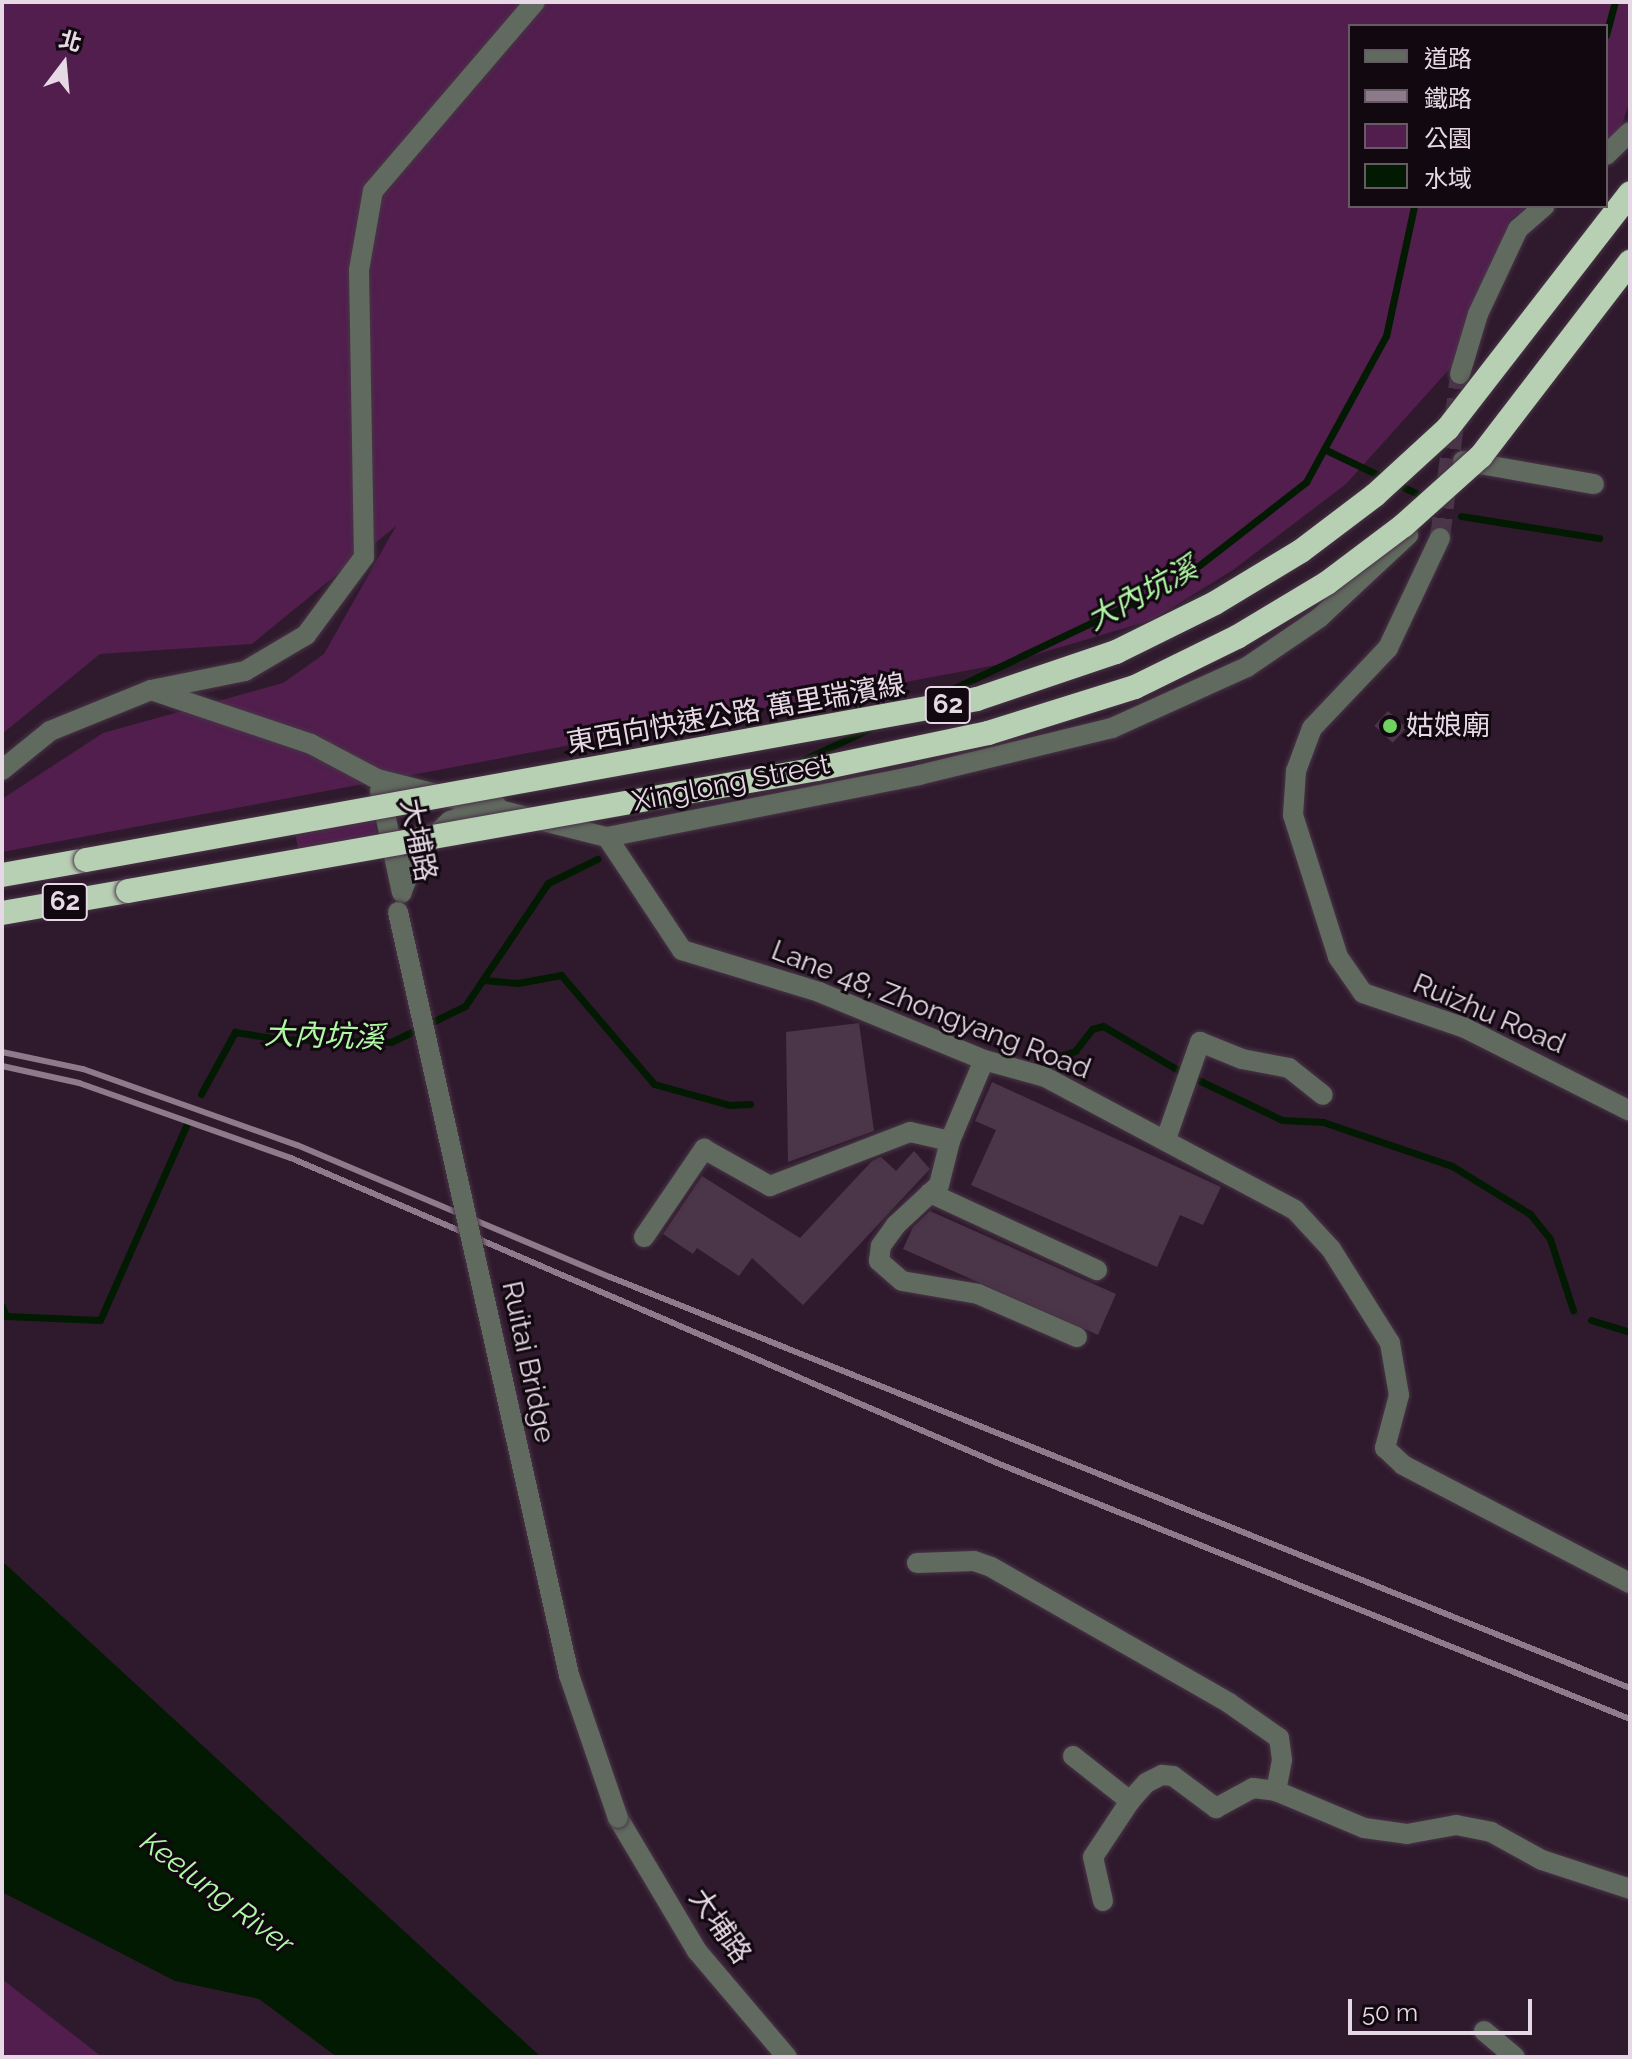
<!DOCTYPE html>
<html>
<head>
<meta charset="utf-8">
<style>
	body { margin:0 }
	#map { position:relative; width:1632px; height:2059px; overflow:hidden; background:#2f1a2d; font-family:Raleway,"Noto Sans TC",sans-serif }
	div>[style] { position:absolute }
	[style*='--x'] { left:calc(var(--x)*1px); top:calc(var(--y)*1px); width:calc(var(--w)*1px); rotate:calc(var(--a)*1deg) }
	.green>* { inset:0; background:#511e4d; transform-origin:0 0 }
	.water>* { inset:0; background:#021a01 }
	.stream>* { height:7px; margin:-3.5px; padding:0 3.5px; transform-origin:3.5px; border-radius:3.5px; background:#021a01 }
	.building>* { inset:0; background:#4b3548; transform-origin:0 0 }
	.minor-tunnel>* { height:20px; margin-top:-10px; transform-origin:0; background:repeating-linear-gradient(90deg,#4a3648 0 20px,transparent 0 30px) }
	.roads { filter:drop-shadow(0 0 2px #493547) drop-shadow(0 0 2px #493547) }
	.minor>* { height:20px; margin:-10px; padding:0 10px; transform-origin:10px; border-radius:10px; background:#616a5f }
	.highway>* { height:24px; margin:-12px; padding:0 12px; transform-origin:12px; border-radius:12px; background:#b7cfb3 }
	.rail>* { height:6px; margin:-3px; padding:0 3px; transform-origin:3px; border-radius:3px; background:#8d7b8b }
	.bridges { filter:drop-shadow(0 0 2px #493547) drop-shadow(0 0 2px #493547) }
	.minor-bridge>* { height:20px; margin:-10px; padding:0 10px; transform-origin:10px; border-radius:10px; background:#616a5f }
	.highway-bridge>* { height:24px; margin:-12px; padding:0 12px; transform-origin:12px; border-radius:12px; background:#b7cfb3 }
	.dots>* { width:22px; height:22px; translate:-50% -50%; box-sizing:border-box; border:4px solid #110810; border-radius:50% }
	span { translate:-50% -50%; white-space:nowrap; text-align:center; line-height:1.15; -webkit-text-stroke:6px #110810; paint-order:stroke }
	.shield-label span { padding:2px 6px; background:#110810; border:2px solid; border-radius:6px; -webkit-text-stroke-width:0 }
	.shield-label { font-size:26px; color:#e6d8e4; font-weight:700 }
	.street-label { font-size:28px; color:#e6d8e4 }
	.poi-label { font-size:28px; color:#e6d8e4 }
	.left { translate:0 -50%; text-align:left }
	.water-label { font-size:30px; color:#b0f8a6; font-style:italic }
	.frame { position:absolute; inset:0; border:4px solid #e6d8e4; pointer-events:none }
	.legend { position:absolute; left:1348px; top:24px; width:260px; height:184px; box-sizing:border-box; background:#110810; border:2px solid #665b65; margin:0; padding:10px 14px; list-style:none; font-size:24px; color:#e6d8e4 }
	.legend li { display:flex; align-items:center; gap:16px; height:40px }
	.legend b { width:40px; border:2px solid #665b65 }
	.north { position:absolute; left:24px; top:24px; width:80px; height:80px; -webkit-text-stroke:6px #110810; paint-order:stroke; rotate:16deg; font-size:22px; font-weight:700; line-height:32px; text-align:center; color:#e6d8e4 }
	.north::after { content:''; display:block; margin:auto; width:28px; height:36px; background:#e6d8e4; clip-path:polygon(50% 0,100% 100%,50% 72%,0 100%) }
	.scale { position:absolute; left:1348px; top:1999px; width:184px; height:36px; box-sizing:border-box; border:4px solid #e6d8e4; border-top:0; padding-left:10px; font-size:24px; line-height:28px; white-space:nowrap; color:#e6d8e4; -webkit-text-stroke:6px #110810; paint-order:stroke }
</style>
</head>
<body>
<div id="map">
	<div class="green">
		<i style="clip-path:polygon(2px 2px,1630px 2px,1630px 100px,1620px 131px,1606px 143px,1606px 26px,1350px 26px,1350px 206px,1528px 206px,1510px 220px,1453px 365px,1346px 484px,1233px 570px,1152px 620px,1007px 663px,2px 852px,2px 799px,103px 733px,283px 683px,324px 654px,396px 526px,252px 644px,100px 654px,2px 734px)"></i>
		<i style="left:371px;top:802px;width:53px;height:80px;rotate:80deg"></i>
		<i style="clip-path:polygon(2px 1979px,102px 2057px,8px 2057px,2px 2052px)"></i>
	</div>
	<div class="water">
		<i style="clip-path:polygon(2px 1561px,541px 2057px,337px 2057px,259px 1999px,175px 1981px,2px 1892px)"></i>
	</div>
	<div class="stream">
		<i style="--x:1606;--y:35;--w:34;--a:-75"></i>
		<i style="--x:1324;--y:449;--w:106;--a:25.6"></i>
		<i style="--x:1461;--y:516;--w:140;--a:9.1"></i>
		<i style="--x:940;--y:695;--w:265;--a:-25.5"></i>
		<i style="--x:1179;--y:581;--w:161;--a:-37.9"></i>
		<i style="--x:1306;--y:482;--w:166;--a:-61.3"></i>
		<i style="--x:1386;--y:336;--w:133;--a:-77.8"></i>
		<i style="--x:799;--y:762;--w:80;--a:-25.3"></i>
		<i style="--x:483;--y:980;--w:35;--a:5"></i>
		<i style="--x:518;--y:983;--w:44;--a:-10.5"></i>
		<i style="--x:561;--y:975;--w:143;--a:49.5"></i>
		<i style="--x:654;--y:1084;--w:78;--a:15.6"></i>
		<i style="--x:729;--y:1105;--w:21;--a:-3"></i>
		<i style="--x:1059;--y:1056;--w:17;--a:-17"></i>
		<i style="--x:1075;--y:1051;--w:28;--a:-52"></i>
		<i style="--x:1092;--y:1029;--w:11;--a:-15"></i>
		<i style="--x:1103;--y:1026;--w:87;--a:30.4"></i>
		<i style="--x:1194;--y:1078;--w:98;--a:25.5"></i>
		<i style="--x:1282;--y:1120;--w:41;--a:2.8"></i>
		<i style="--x:1323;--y:1122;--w:136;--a:18.8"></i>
		<i style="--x:1452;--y:1166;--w:92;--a:31.6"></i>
		<i style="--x:1530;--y:1214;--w:32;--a:51"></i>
		<i style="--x:1550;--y:1239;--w:75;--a:72.1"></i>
		<i style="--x:201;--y:1094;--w:71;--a:-61.3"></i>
		<i style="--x:235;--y:1032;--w:44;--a:9.2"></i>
		<i style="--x:278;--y:1039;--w:113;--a:1.5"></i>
		<i style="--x:391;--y:1042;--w:82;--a:-25.9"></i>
		<i style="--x:465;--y:1006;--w:148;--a:-56"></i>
		<i style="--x:548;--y:883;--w:55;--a:-26.1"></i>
		<i style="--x:2;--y:1306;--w:11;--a:68"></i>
		<i style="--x:6;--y:1316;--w:94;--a:2.4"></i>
		<i style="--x:100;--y:1320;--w:214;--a:-66.1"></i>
		<i style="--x:1591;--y:1320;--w:41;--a:17.1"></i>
	</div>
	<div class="building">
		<i style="left:1388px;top:711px;width:25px;height:20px;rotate:43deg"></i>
		<i style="clip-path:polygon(859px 1023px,874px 1131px,788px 1162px,786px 1032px)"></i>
		<i style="clip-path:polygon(992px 1082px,1221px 1187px,1203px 1225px,1180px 1215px,1157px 1267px,971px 1185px,996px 1130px,975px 1121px)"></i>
		<i style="clip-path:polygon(914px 1151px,930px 1169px,803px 1305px,752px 1258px,739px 1276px,697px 1248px,693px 1254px,663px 1234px,702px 1176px,800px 1238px,872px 1161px,881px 1157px,896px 1171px)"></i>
		<i style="clip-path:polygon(930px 1211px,1116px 1294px,1098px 1335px,903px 1249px,913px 1227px)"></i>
	</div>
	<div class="minor-tunnel">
		<i style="--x:1440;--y:538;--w:165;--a:-83"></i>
	</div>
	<div class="roads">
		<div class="minor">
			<i style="--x:1606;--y:155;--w:33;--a:-44"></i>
			<i style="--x:1460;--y:374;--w:63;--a:-73.3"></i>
			<i style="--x:1478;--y:314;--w:94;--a:-64.8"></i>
			<i style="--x:1518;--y:229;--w:35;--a:-41"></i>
			<i style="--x:1463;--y:461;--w:133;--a:10"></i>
			<i style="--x:1440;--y:538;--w:122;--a:115.3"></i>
			<i style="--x:1388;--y:648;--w:110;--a:133.5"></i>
			<i style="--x:1312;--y:728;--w:46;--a:110.4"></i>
			<i style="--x:1296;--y:771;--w:44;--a:93.9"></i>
			<i style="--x:1293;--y:815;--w:149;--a:72.4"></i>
			<i style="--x:1338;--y:957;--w:44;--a:55.2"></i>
			<i style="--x:1363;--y:993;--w:108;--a:18.9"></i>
			<i style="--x:1465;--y:1028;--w:185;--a:26.7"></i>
			<i style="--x:151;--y:690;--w:169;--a:18.6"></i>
			<i style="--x:311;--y:744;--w:75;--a:27.9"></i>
			<i style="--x:377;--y:779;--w:237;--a:14.2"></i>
			<i style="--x:607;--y:837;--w:318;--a:-11.2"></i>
			<i style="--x:919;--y:775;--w:199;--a:-13.7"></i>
			<i style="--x:1112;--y:728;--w:148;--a:-24.3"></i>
			<i style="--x:1247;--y:667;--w:87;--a:-34.2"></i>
			<i style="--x:1319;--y:618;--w:122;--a:-43"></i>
			<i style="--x:2;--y:770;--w:62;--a:-39.1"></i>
			<i style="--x:50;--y:731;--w:109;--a:-22.1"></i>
			<i style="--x:151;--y:690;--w:96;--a:-11.4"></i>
			<i style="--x:245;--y:671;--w:71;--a:-30.5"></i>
			<i style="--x:306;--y:635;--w:97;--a:-53.4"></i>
			<i style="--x:364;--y:557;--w:287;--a:-91"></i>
			<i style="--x:359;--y:270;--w:80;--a:-80"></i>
			<i style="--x:373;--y:191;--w:249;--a:-49.4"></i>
			<i style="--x:380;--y:791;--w:104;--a:77.8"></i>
			<i style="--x:607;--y:837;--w:136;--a:56.4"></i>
			<i style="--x:682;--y:950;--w:143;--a:17"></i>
			<i style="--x:819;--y:992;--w:178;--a:22.4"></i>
			<i style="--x:984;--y:1060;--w:63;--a:15.6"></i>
			<i style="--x:1045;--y:1077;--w:283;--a:28"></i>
			<i style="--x:1295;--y:1210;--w:53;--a:47.3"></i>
			<i style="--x:1331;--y:1249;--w:111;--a:57.9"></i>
			<i style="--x:1390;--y:1343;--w:53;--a:80.2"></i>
			<i style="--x:1399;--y:1395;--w:55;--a:104.8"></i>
			<i style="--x:1385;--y:1448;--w:25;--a:43"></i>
			<i style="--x:1403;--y:1465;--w:256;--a:27.5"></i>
			<i style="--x:402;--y:891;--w:41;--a:-68.5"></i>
			<i style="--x:417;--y:853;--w:46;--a:-44.1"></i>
			<i style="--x:450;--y:821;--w:49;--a:-19.2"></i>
			<i style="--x:984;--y:1060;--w:88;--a:112.8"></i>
			<i style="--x:950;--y:1141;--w:45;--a:104"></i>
			<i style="--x:939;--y:1185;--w:59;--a:137.1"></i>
			<i style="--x:896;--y:1225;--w:26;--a:126"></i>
			<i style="--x:881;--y:1246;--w:15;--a:98"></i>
			<i style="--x:879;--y:1261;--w:30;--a:41"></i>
			<i style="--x:902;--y:1281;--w:77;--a:9.7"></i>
			<i style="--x:978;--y:1294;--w:108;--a:23.5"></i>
			<i style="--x:1166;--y:1139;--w:103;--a:-70.7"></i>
			<i style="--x:1200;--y:1042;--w:45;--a:22"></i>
			<i style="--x:1242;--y:1059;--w:48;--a:10.8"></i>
			<i style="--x:1289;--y:1068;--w:43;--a:38.5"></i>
			<i style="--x:930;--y:1193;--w:184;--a:24.8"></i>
			<i style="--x:644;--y:1237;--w:107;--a:-55.7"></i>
			<i style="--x:704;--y:1149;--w:76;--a:29.3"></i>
			<i style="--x:770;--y:1186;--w:150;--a:-21.1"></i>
			<i style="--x:910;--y:1132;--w:41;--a:12.7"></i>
			<i style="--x:917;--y:1563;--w:57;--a:-2"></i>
			<i style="--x:974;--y:1561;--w:18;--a:19"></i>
			<i style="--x:991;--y:1567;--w:274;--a:29.7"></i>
			<i style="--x:1229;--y:1703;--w:61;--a:35"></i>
			<i style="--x:1279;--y:1738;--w:22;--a:82"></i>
			<i style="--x:1282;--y:1760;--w:32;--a:101"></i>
			<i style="--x:1276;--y:1791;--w:95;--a:22.8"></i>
			<i style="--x:1364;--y:1828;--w:43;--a:7.9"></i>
			<i style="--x:1407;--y:1834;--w:50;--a:-10.4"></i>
			<i style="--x:1456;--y:1825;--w:36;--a:11"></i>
			<i style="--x:1491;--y:1832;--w:58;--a:28.8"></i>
			<i style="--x:1542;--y:1860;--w:93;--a:18.2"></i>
			<i style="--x:1073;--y:1756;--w:73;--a:38.3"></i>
			<i style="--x:1130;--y:1801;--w:24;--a:-48"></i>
			<i style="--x:1146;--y:1783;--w:18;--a:-27"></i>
			<i style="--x:1162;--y:1775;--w:11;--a:5"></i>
			<i style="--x:1173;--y:1776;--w:54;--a:36.7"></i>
			<i style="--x:1216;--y:1808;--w:42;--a:-28.4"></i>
			<i style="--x:1253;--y:1788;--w:23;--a:7"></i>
			<i style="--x:618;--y:1818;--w:155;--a:59.3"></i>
			<i style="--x:697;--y:1951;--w:139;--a:49.7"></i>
			<i style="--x:1103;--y:1901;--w:45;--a:-102.8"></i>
			<i style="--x:1093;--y:1857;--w:67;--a:-56.5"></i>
			<i style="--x:1484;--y:2031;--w:40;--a:40"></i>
		</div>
		<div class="highway">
			<i style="--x:2;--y:875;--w:85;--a:-10.1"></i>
			<i style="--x:2;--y:913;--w:128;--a:-9.9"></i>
		</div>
	</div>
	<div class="rail">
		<i style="--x:2;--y:1052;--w:83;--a:11.9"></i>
		<i style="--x:83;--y:1069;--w:227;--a:19.6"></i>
		<i style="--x:297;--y:1145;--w:340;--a:22.9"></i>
		<i style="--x:610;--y:1277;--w:1100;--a:21.95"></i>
		<i style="--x:2;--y:1066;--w:79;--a:12.4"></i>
		<i style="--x:79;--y:1083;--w:225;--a:19.5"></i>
		<i style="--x:291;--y:1158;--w:769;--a:23.36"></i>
		<i style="--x:997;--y:1463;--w:683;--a:22.02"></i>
	</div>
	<div class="bridges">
		<div class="minor-bridge">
			<i style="--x:398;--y:912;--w:782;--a:77.37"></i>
			<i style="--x:569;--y:1675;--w:151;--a:71.1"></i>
		</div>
		<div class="highway-bridge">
			<i style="--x:86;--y:860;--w:905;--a:-10.24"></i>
			<i style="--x:977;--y:699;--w:147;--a:-18.7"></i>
			<i style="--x:1116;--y:652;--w:110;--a:-26.3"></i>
			<i style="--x:1215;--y:603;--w:100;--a:-31.2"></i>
			<i style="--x:1301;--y:551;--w:93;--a:-37.1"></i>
			<i style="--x:1375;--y:495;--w:99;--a:-42.5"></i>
			<i style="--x:1448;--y:428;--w:297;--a:-52.2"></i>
			<i style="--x:128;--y:891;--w:700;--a:-10.04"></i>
			<i style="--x:817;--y:769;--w:175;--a:-11.9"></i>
			<i style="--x:988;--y:733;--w:154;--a:-17.4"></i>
			<i style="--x:1135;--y:687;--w:114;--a:-26.1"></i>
			<i style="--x:1237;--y:637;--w:105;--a:-31"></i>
			<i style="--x:1327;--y:583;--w:96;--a:-37"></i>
			<i style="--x:1404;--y:525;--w:103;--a:-41.9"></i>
			<i style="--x:1481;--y:456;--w:245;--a:-52.5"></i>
		</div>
	</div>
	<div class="dots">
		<i style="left:1390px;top:726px;background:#6ed360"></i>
	</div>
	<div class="shield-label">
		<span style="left:948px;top:705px">62</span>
		<span style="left:65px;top:902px">62</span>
	</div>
	<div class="street-label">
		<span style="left:736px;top:714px;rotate:-10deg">東西向快速公路 萬里瑞濱線</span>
		<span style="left:731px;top:783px;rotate:-11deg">Xinglong Street</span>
		<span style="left:418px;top:840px;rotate:79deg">大埔路</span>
		<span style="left:931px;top:1010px;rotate:21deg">Lane 48, Zhongyang Road</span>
		<span style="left:1489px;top:1014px;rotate:23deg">Ruizhu Road</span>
		<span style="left:528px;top:1362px;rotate:78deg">Ruitai Bridge</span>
		<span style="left:720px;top:1926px;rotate:55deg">大埔路</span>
	</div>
	<div class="poi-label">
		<span class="left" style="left:1406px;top:726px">姑娘廟</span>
	</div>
	<div class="water-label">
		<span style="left:1142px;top:594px;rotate:-28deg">大內坑溪</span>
		<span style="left:324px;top:1036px;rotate:2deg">大內坑溪</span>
		<span style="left:217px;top:1893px;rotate:37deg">Keelung River</span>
	</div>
	<div class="frame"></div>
	<ul class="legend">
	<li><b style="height:10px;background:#616a5f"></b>道路</li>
	<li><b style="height:10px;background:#8d7b8b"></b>鐵路</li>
	<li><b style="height:22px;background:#511e4d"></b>公園</li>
	<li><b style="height:22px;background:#021a01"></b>水域</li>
	</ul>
	<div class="north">北</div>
	<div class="scale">50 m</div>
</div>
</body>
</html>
